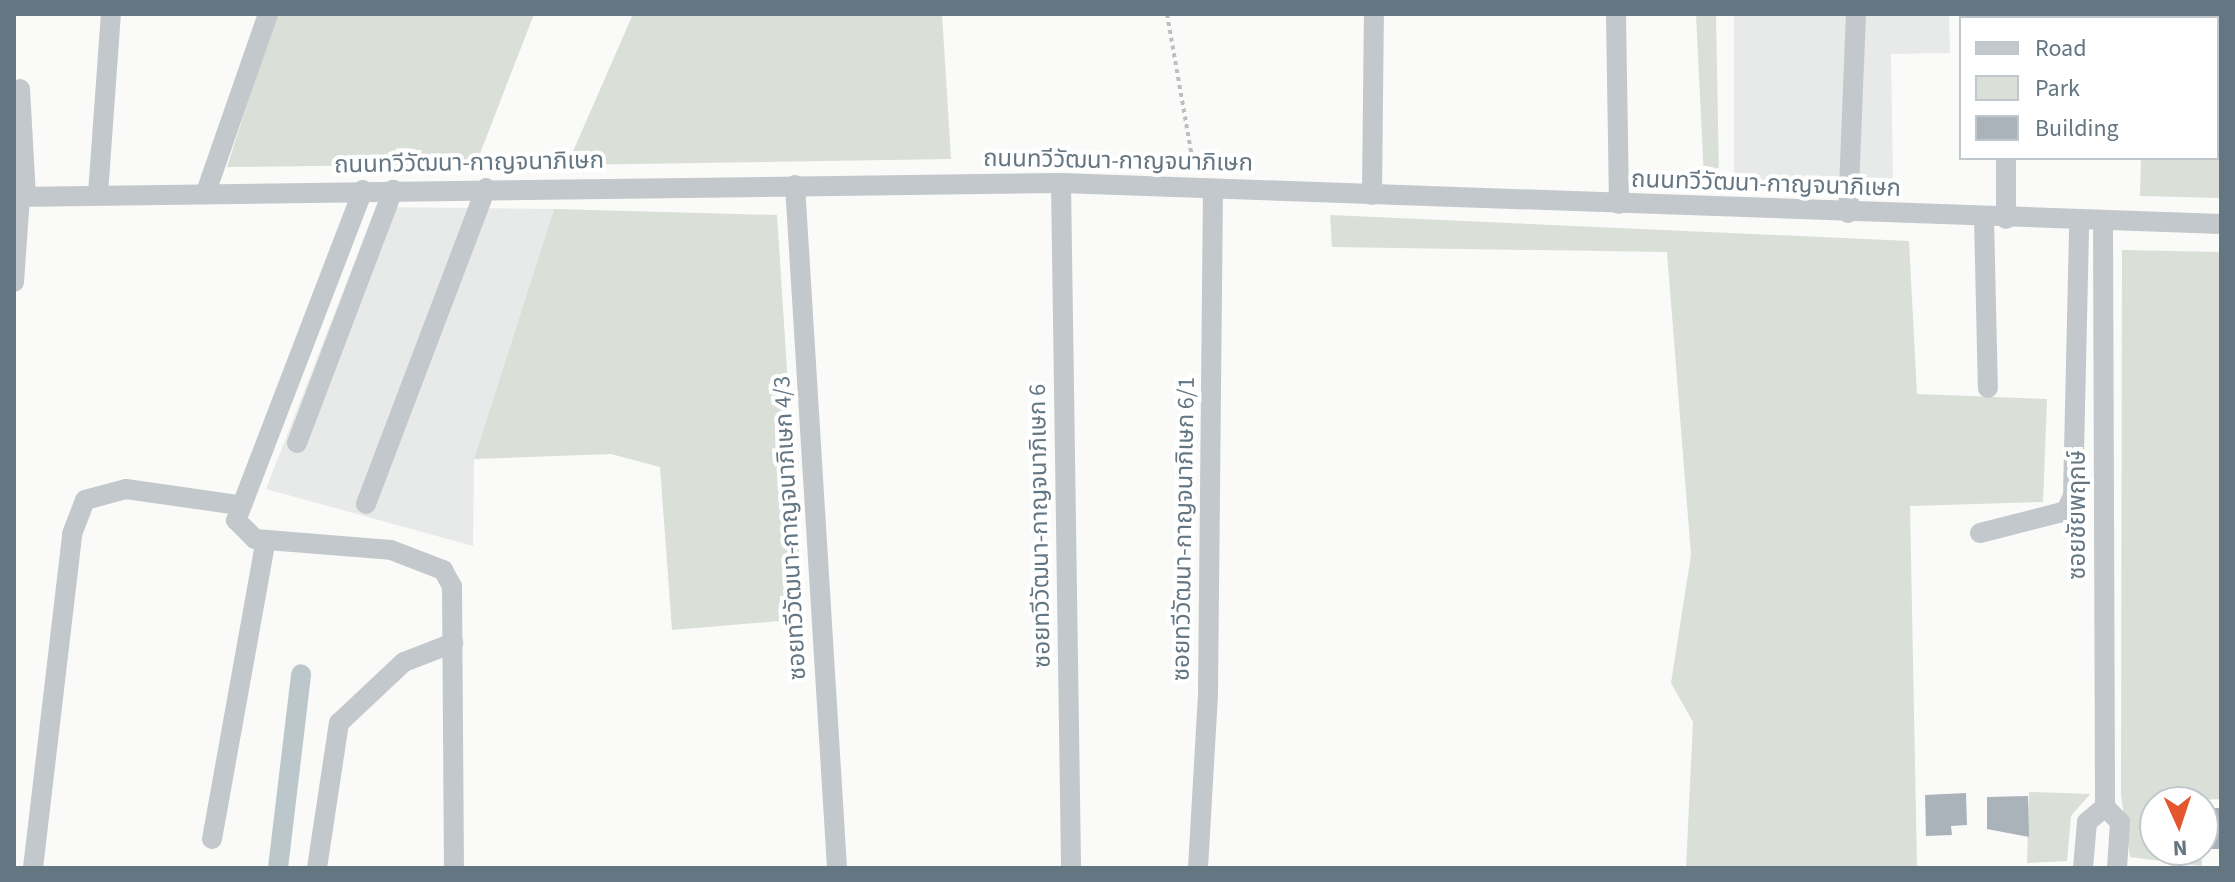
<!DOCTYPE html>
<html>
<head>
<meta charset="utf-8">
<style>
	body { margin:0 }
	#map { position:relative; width:2235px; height:882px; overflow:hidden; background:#fafaf8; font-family:"Source Sans 3","Noto Sans Thai",sans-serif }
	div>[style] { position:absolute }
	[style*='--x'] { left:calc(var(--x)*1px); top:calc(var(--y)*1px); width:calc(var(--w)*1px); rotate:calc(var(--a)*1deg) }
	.built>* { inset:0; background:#e8e9e9 }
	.green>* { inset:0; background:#dadfd7 }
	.canal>* { height:20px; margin:-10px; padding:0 10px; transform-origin:10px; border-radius:10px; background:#bbc7cb }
	.building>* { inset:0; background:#aab3b9; transform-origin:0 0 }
	.path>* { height:4px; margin-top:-2px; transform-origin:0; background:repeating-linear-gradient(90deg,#bbbfc2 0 4px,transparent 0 8px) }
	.minor>* { height:20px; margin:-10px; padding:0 10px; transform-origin:10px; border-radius:10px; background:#c3c8cc }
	span { translate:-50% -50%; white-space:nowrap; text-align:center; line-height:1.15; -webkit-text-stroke:8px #fff; paint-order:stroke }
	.street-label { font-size:24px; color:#657683 }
	.frame { position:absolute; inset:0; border:16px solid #657683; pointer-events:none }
	.legend { position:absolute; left:1959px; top:16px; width:260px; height:144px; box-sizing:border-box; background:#fff; border:2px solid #c1c8cd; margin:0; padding:10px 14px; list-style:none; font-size:24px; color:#657683 }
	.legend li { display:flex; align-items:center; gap:16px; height:40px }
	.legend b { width:40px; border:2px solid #c1c8cd }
	.north { position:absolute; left:2139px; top:786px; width:80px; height:80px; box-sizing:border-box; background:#fff; border:2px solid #c1c8cd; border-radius:50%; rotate:177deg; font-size:22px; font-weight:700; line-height:32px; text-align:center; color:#657683 }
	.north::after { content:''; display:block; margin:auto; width:28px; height:36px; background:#e4572e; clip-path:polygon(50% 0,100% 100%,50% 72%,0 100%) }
</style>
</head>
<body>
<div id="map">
	<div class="built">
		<i style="clip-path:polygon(1734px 14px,1949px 14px,1950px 53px,1891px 54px,1893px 185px,1734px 181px)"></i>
		<i style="clip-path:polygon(376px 207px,554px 209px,474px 459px,473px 546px,266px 489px)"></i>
	</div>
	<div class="green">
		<i style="clip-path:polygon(276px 14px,534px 14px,476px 164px,227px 167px)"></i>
		<i style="clip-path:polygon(633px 14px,942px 14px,951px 159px,567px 165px)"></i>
		<i style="clip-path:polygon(1696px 14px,1716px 14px,1719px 178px,1704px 179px)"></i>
		<i style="clip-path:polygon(2145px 14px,2221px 14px,2221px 198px,2140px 196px,2141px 158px,2217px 158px,2217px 18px)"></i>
		<i style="clip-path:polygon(554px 209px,777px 215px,803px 619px,672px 630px,660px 467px,611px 454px,474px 459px)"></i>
		<i style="clip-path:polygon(1330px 215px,1909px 241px,1917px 394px,2047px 399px,2043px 502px,1910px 506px,1917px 868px,1686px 868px,1693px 722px,1671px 683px,1691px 555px,1667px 252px,1332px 247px)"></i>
		<i style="clip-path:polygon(2122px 250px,2221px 252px,2221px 799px,2155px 802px,2155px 850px,2202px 850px,2202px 866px,2130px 857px,2121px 795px)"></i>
		<i style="clip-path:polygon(2029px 792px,2090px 794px,2071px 816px,2067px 861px,2027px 863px)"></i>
	</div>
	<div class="canal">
		<i style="--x:278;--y:868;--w:195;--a:-83.2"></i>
	</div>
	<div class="building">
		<i style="clip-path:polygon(1966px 793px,1967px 825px,1951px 826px,1952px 835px,1926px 836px,1925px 795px)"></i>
		<i style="clip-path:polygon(2028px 796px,2029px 837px,1987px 829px,1987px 797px)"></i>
		<i style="left:2207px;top:808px;width:14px;height:41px"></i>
	</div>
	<div class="path">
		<i style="--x:1167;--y:14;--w:157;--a:80.1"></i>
	</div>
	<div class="minor">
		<i style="--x:1616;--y:14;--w:190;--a:89.1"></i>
		<i style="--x:20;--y:89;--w:107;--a:86.8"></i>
		<i style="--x:2006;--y:158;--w:61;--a:90"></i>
		<i style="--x:1061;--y:183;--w:685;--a:89.16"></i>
		<i style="--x:795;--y:185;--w:684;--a:86.48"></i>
		<i style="--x:363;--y:190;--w:354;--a:111"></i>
		<i style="--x:236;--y:520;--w:27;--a:45"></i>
		<i style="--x:255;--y:539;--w:136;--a:4.6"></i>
		<i style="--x:391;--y:550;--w:56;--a:21"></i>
		<i style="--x:443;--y:570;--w:18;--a:61"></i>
		<i style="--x:452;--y:586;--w:282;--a:89.6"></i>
		<i style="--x:206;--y:192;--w:188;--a:-70.8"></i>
		<i style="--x:98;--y:194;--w:180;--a:-85.9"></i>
		<i style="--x:1372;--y:195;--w:181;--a:-89.4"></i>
		<i style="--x:14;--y:197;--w:1047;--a:-0.77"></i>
		<i style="--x:1061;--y:183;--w:1161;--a:2.02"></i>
		<i style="--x:1848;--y:213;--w:199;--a:-87.7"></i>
		<i style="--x:1984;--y:218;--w:170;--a:88.7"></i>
		<i style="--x:2103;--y:222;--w:585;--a:89.8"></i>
		<i style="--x:2105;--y:807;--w:21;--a:45"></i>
		<i style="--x:2120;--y:822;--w:46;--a:93.7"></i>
		<i style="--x:14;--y:282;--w:85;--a:-86"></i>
		<i style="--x:297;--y:443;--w:271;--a:-69.2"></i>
		<i style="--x:366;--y:504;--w:338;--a:-69.2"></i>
		<i style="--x:1980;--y:533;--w:89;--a:-14.3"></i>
		<i style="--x:2066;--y:511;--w:17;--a:-65"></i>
		<i style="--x:2073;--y:496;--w:274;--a:-88.7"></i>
		<i style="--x:212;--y:839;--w:304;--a:-79.8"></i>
		<i style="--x:33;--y:868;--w:336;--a:-83.3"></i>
		<i style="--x:72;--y:534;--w:36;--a:-69"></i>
		<i style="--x:85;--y:500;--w:42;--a:-15"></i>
		<i style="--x:126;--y:489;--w:114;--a:8.1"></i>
		<i style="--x:317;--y:868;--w:147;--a:-81.4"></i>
		<i style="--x:339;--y:723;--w:89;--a:-43.2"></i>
		<i style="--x:404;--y:662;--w:53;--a:-21.2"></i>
		<i style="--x:1198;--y:868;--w:176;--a:-86.7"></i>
		<i style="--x:1208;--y:692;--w:503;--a:-89.43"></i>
		<i style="--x:2083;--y:868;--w:46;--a:-85"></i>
		<i style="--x:2087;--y:822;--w:23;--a:-40"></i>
	</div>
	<div class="street-label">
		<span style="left:1118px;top:161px;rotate:1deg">ถนนทวีวัฒนา-กาญจนาภิเษก</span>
		<span style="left:469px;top:163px;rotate:-1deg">ถนนทวีวัฒนา-กาญจนาภิเษก</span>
		<span style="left:1766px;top:184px;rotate:2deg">ถนนทวีวัฒนา-กาญจนาภิเษก</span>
		<span style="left:2078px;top:515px;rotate:-90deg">ซอยชัยพฤกษ์</span>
		<span style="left:1040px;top:526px;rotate:-91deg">ซอยทวีวัฒนา-กาญจนาภิเษก 6</span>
		<span style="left:790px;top:528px;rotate:-93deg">ซอยทวีวัฒนา-กาญจนาภิเษก 4/3</span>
		<span style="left:1184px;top:529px;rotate:-89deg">ซอยทวีวัฒนา-กาญจนาภิเษก 6/1</span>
	</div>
	<div class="frame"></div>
	<ul class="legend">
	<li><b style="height:10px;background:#c3c8cc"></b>Road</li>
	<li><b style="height:22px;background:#dadfd7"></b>Park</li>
	<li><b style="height:22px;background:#aab3b9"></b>Building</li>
	</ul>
	<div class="north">N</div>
</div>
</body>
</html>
